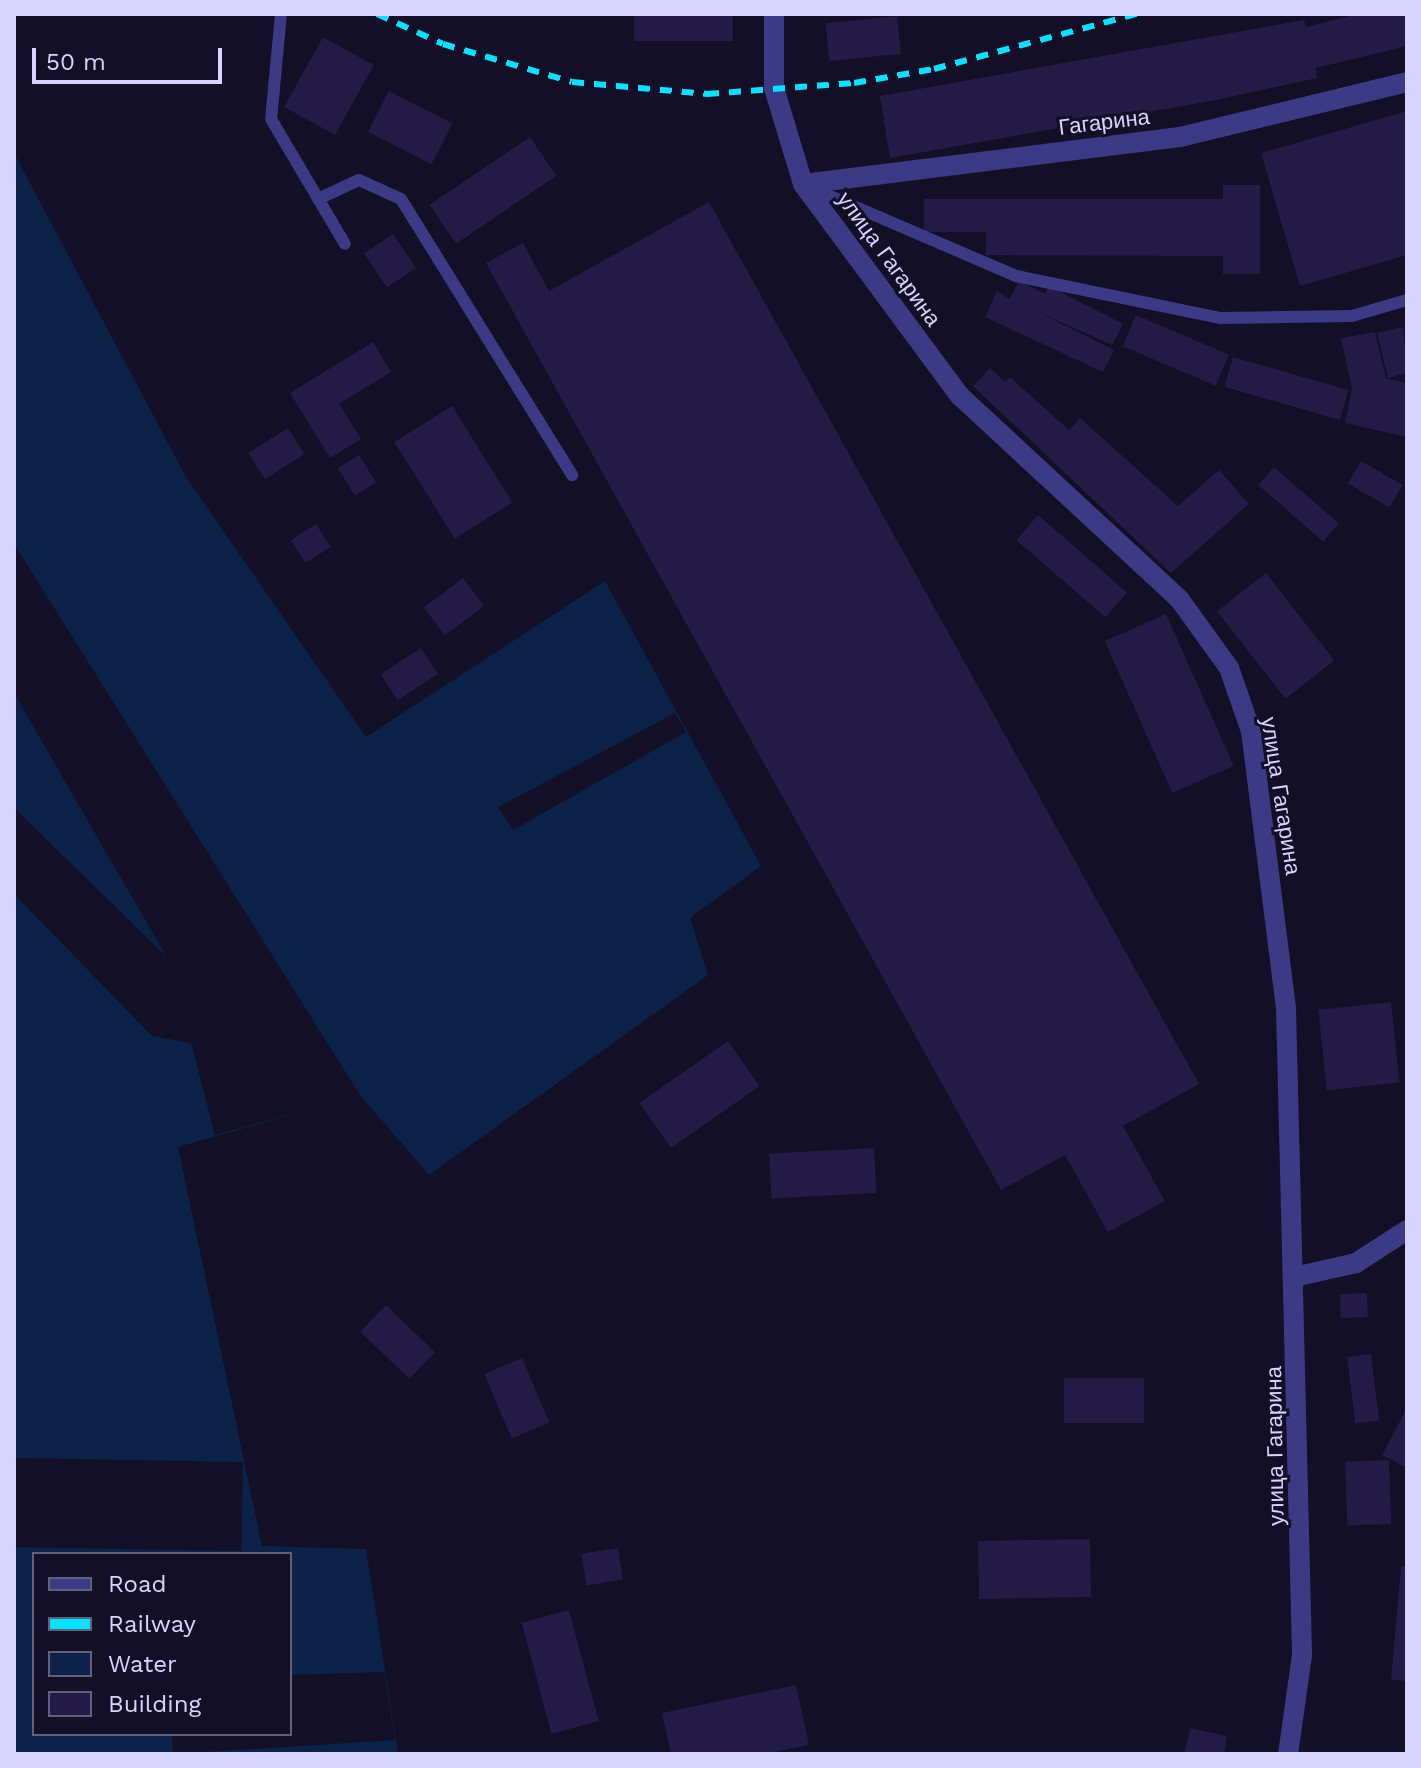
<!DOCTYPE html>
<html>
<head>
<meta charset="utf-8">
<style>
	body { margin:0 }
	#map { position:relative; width:1421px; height:1768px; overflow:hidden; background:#130f26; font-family:"Work Sans",sans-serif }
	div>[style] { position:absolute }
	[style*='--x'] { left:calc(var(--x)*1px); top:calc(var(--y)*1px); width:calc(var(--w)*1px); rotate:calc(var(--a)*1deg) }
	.water>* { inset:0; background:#0c2248 }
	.pier>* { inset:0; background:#130f26; transform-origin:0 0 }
	.building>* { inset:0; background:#241b47; transform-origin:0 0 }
	.service>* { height:12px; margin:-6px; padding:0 6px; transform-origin:6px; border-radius:6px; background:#3d3a85 }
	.minor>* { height:20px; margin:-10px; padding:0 10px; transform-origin:10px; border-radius:10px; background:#3d3a85 }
	.rail>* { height:6px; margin-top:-3px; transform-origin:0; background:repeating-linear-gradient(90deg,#00e5ff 0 12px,transparent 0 22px) }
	span { translate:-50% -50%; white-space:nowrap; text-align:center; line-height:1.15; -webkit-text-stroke:6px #130f26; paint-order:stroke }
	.street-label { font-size:22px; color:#d9d4ff }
	.frame { position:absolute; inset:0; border:16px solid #d9d4ff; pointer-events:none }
	.legend { position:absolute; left:32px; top:1552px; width:260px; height:184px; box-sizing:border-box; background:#130f26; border:2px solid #625e7d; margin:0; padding:10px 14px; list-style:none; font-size:24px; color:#d9d4ff }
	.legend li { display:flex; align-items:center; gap:16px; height:40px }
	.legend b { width:40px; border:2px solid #625e7d }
	.scale { position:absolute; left:32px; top:48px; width:190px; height:36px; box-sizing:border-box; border:4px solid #d9d4ff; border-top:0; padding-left:10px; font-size:24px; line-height:28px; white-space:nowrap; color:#d9d4ff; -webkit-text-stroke:6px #130f26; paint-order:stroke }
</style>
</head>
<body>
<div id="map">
	<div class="water">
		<i style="clip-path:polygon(evenodd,14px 153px,186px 477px,366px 737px,605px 581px,761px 866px,690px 918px,708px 975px,429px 1175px,360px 1095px,178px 1147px,262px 1546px,366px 1549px,398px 1754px,14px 1754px,14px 153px,34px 1554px,290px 1554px,290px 1734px,34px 1734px,34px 1554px)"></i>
	</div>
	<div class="pier">
		<i style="clip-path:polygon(14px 544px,360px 1095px,215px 1135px,191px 1043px,152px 1036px,14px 894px,14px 808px,166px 956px,14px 693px)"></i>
		<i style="clip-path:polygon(675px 713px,686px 732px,513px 830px,498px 807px)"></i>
		<i style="left:14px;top:1458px;width:229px;height:89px;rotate:1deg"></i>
		<i style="clip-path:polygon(384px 1672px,395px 1740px,173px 1754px,172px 1734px,290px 1734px,290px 1675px)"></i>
	</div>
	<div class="building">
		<i style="left:634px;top:14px;width:99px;height:27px"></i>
		<i style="clip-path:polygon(1358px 14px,1407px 14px,1407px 46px,1316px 68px,1317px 78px,1216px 100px,890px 158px,880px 96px,1304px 20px,1306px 27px)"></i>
		<i style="left:897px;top:16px;width:38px;height:72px;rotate:84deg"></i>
		<i style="left:323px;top:37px;width:58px;height:80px;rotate:29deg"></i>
		<i style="left:389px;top:91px;width:71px;height:46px;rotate:27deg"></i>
		<i style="clip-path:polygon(1407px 111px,1407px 255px,1300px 286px,1261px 153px)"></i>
		<i style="left:530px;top:137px;width:47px;height:121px;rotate:56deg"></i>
		<i style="clip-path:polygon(1223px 185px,1260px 185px,1260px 274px,1223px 274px,1223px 256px,986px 255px,986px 232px,924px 232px,924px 199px,1223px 199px)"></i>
		<i style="clip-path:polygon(709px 202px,1199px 1084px,1123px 1126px,1165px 1201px,1108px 1232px,1065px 1155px,1001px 1190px,486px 263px,523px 243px,549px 291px)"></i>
		<i style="left:393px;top:234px;width:41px;height:35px;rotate:56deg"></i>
		<i style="clip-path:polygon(1019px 281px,1045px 294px,1049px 286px,1123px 324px,1112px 345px,1036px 311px,1114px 350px,1103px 372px,985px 317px,997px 291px,1010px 299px)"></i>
		<i style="left:1136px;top:315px;width:101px;height:34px;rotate:23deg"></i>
		<i style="clip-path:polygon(1403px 327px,1407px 373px,1388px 378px,1377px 333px)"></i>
		<i style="clip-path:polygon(1375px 332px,1386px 378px,1407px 383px,1407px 437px,1345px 423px,1352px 389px,1341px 338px)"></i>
		<i style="clip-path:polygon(373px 342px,391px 372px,339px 404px,361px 439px,330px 458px,290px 393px)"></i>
		<i style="left:1233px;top:357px;width:120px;height:31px;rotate:16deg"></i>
		<i style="clip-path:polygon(990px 368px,1005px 382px,1010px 377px,1069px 430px,1080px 418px,1178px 506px,1219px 470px,1249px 504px,1171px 573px,973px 386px)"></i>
		<i style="left:452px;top:406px;width:114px;height:68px;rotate:58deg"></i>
		<i style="left:288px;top:428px;width:31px;height:47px;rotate:58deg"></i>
		<i style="left:359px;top:455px;width:32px;height:25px;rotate:58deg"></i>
		<i style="left:1361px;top:461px;width:48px;height:26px;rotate:30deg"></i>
		<i style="left:1274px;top:467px;width:86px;height:24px;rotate:41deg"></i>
		<i style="left:1038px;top:515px;width:118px;height:33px;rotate:41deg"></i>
		<i style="left:316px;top:524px;width:27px;height:30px;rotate:57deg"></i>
		<i style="left:1266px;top:573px;width:111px;height:62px;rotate:52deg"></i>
		<i style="left:463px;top:578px;width:35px;height:49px;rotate:53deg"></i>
		<i style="left:1166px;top:614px;width:166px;height:67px;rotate:66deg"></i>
		<i style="left:421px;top:648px;width:31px;height:48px;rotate:57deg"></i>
		<i style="left:1391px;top:1002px;width:81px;height:73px;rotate:84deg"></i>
		<i style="left:728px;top:1041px;width:55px;height:108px;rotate:55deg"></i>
		<i style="left:874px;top:1148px;width:45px;height:105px;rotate:87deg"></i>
		<i style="left:1367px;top:1293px;width:24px;height:27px;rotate:88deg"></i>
		<i style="left:386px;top:1305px;width:68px;height:37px;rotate:44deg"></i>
		<i style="left:1371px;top:1354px;width:67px;height:24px;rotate:83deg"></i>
		<i style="left:522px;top:1358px;width:70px;height:41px;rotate:67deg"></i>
		<i style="left:1144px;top:1378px;width:45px;height:80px;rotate:90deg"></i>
		<i style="clip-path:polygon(1407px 1408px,1407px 1468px,1382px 1455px)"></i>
		<i style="left:1389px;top:1460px;width:64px;height:44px;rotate:88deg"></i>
		<i style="left:1090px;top:1539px;width:58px;height:112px;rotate:89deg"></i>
		<i style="left:618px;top:1548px;width:32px;height:37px;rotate:81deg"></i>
		<i style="clip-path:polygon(1401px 1566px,1407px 1567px,1407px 1681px,1391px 1680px)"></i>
		<i style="left:569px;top:1610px;width:115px;height:49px;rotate:75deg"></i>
		<i style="clip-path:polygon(796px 1685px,809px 1745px,763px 1754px,671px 1754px,662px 1713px)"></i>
		<i style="clip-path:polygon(1190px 1728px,1227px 1736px,1224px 1754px,1184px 1754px)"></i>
	</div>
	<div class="service">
		<i style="--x:281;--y:14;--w:105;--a:95.4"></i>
		<i style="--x:271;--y:119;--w:145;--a:59.4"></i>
		<i style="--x:807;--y:186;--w:228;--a:23.3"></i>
		<i style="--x:1016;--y:276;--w:209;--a:11.6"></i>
		<i style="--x:1221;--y:318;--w:131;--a:-0.9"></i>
		<i style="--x:1352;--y:316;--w:57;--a:-16.2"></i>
		<i style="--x:318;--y:199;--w:45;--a:-24.9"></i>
		<i style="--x:359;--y:180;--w:46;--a:24.3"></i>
		<i style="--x:401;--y:199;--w:325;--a:58.2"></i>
	</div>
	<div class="minor">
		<i style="--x:774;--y:14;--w:74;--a:90"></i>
		<i style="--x:774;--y:88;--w:100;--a:73.2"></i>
		<i style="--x:803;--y:184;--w:264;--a:53.5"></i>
		<i style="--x:960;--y:396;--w:300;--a:42.8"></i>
		<i style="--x:1180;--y:600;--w:84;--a:54.2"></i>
		<i style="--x:1229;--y:668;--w:67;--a:70.8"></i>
		<i style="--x:1251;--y:731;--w:279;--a:82.8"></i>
		<i style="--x:1286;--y:1008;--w:647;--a:88.58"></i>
		<i style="--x:1302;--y:1655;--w:100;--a:98"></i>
		<i style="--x:803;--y:184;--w:380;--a:-7.1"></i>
		<i style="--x:1180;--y:137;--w:234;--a:-13.6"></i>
		<i style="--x:1294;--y:1277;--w:64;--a:-12.7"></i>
		<i style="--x:1356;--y:1263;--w:61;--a:-32.9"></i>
	</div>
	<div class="rail">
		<i style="--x:377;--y:14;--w:72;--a:24.4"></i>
		<i style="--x:443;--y:44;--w:134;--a:16.4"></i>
		<i style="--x:572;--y:82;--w:136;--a:5.1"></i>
		<i style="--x:707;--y:94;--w:147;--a:-4.3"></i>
		<i style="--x:854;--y:83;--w:81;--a:-9.9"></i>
		<i style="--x:934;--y:69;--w:210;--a:-15.2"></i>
	</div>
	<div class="street-label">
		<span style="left:1104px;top:122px;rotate:-7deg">Гагарина</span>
		<span style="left:889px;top:259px;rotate:54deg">улица Гагарина</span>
		<span style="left:1281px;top:796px;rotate:81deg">улица Гагарина</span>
		<span style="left:1275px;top:1446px;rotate:-91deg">улица Гагарина</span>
	</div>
	<div class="frame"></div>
	<ul class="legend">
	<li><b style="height:10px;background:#3d3a85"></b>Road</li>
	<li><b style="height:10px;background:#00e5ff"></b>Railway</li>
	<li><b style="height:22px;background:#0c2248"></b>Water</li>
	<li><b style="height:22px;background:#241b47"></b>Building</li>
	</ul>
	<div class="scale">50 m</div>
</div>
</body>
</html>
